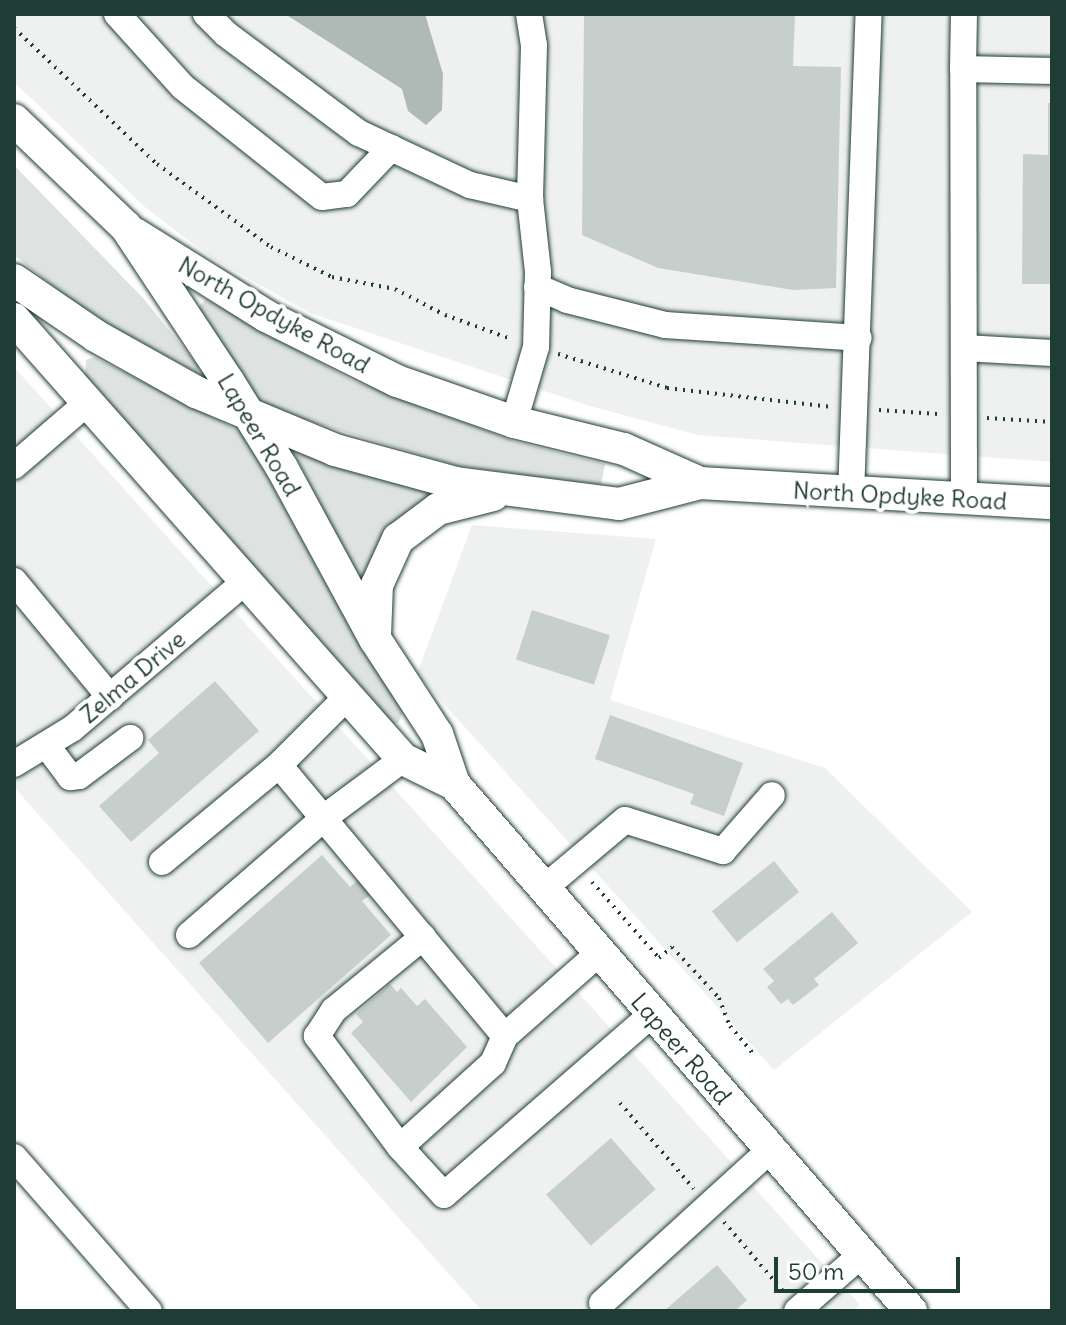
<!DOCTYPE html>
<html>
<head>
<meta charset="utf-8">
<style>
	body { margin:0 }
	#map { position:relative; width:1066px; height:1325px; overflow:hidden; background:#fff; font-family:Delius,sans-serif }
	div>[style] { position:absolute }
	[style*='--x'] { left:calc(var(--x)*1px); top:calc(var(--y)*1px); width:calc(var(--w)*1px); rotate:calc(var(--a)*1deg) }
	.built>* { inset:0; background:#eef1f0 }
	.green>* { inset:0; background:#dee3e2 }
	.water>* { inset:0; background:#afbab7 }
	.building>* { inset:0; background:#c7cfcc; transform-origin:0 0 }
	.path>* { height:4px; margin-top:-2px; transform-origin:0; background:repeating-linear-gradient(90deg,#1f3d34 0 2px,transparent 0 8px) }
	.roads { filter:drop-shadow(0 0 2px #1f3d34) drop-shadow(0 0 2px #1f3d34) }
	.minor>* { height:26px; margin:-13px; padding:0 13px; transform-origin:13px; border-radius:13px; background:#fff }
	.major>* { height:32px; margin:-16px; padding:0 16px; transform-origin:16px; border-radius:16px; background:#fff }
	span { translate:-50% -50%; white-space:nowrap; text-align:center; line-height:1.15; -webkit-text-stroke:8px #fff; paint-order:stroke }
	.street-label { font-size:24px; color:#1f3d34 }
	.frame { position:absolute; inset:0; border:16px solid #1f3d34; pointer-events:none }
	.scale { position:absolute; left:774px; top:1257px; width:186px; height:36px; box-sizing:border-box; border:4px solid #1f3d34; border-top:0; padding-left:10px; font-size:24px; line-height:28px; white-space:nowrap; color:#1f3d34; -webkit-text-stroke:6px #fff; paint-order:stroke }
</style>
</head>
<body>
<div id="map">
	<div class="built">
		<i style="clip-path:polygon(14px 14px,1052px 14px,1052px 462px,698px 435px,590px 406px,310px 313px,212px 258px,146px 208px,14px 82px)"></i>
		<i style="clip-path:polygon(14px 367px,860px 1305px,853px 1311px,482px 1311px,14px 787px)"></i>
		<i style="clip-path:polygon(472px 525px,656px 539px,610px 700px,825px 768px,972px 912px,774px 1070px,417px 674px)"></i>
	</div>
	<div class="green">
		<i style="clip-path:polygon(14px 165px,143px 298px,199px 367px,197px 373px,84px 311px,14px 255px)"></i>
		<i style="clip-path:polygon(206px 299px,351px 380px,516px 442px,605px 464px,601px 485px,458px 466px,265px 408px,196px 310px)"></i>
		<i style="clip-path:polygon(94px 357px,244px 433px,343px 614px,404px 710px,398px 723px,390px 723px,85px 380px,86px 360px)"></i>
		<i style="clip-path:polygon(293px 451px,362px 474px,439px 495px,361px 584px)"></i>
	</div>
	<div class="water">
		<i style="clip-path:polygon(285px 14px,425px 14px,443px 74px,442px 110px,426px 125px,408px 111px,402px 89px)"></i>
	</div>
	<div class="building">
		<i style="clip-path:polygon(584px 14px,795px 14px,793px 66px,841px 67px,836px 288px,793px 290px,658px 268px,582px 235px)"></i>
		<i style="clip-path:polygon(1048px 103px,1052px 103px,1052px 284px,1022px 284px,1023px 154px,1048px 155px)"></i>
		<i style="left:532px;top:610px;width:82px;height:52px;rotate:18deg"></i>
		<i style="clip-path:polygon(215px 681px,259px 731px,131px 842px,99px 806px,159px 753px,148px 740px)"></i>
		<i style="clip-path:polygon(610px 715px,743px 763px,724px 816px,690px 804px,694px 794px,595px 759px)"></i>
		<i style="clip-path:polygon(322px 855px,350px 887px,358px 880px,370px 895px,362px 901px,391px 935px,268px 1043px,199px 963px)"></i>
		<i style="left:774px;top:861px;width:40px;height:80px;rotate:51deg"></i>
		<i style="clip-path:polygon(832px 912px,858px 943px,814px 979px,819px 985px,793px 1005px,788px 999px,781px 1004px,767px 987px,774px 981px,763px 969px)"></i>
		<i style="clip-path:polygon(390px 984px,397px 992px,401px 988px,417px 1006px,425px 999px,467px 1047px,411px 1102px,351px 1033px,363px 1022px,356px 1014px)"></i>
		<i style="left:611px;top:1138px;width:68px;height:86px;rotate:49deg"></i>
		<i style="clip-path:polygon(717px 1265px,747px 1300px,735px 1311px,664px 1311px)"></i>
	</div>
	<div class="path">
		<i style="--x:14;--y:28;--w:197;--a:43.6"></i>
		<i style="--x:157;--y:164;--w:141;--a:36.1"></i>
		<i style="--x:271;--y:247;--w:68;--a:26.2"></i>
		<i style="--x:332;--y:277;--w:64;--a:10.8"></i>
		<i style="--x:395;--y:289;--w:56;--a:27.5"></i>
		<i style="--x:445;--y:315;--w:70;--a:20"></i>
		<i style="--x:558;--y:354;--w:114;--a:17.3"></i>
		<i style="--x:667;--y:388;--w:164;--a:6.6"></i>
		<i style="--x:879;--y:410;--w:59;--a:3.9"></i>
		<i style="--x:987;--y:418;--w:65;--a:3.5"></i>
		<i style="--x:592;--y:882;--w:101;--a:48.6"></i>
		<i style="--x:659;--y:958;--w:17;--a:-40"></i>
		<i style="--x:672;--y:947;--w:69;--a:47.3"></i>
		<i style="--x:719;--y:998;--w:30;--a:69"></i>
		<i style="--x:730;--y:1026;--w:39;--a:50"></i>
		<i style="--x:620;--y:1103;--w:113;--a:49.3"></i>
		<i style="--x:724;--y:1222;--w:91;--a:49.5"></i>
	</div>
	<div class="roads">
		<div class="minor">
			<i style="--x:117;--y:14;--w:98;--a:47.9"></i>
			<i style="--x:183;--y:87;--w:177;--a:38.4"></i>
			<i style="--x:322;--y:197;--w:25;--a:-7"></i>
			<i style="--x:347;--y:194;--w:64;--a:-46.3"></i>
			<i style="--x:206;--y:14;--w:28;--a:45"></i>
			<i style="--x:226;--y:34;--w:166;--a:36.7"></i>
			<i style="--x:359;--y:133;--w:123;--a:25.1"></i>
			<i style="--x:470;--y:185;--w:62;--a:13.1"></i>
			<i style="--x:530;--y:199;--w:73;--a:83.7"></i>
			<i style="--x:538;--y:272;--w:75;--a:91.5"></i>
			<i style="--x:536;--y:347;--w:78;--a:106.3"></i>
			<i style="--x:529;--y:14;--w:31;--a:81"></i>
			<i style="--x:534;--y:45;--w:154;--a:91.5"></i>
			<i style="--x:963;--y:69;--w:55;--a:-89"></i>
			<i style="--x:537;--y:287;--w:33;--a:23"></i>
			<i style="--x:567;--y:300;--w:101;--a:14.3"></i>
			<i style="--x:665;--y:325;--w:194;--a:3.8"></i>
			<i style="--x:964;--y:348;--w:88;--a:3.3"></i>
			<i style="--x:14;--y:466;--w:96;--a:-40.8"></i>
			<i style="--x:851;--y:494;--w:480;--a:-87.9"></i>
			<i style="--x:964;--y:500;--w:431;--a:-90.1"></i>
			<i style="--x:963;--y:69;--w:89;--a:1.3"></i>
			<i style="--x:14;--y:581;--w:151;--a:50.4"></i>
			<i style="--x:348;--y:696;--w:98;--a:135"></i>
			<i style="--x:279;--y:765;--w:353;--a:50.2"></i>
			<i style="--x:47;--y:746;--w:39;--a:53"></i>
			<i style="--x:70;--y:777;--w:9;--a:-6"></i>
			<i style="--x:79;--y:776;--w:64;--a:-36.7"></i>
			<i style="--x:14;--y:764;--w:69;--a:-31.4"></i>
			<i style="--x:73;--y:728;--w:228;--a:-40.4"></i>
			<i style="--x:162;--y:862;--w:152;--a:-39.7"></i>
			<i style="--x:543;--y:889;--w:107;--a:-40.1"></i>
			<i style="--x:625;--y:820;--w:103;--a:17.6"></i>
			<i style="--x:723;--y:851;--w:74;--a:-48.8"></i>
			<i style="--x:189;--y:935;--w:180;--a:-40.9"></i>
			<i style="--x:325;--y:817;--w:97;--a:-36.6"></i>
			<i style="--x:598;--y:954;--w:124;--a:138.6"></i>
			<i style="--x:505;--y:1036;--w:30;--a:114"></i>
			<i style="--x:493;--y:1063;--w:125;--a:137.9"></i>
			<i style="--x:400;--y:1147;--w:65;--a:47.5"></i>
			<i style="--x:444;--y:1195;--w:274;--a:-41"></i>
			<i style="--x:400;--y:1147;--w:139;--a:-126.8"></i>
			<i style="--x:317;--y:1036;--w:31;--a:-57"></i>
			<i style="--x:334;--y:1010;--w:115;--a:-39.4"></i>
			<i style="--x:14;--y:1157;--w:205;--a:48.8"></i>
			<i style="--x:602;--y:1303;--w:227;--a:-42.3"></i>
			<i style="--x:797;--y:1311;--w:85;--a:-41.2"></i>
		</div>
		<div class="major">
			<i style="--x:14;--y:120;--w:155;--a:43.7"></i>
			<i style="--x:126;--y:227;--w:185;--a:56.5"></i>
			<i style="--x:228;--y:381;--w:102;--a:58.2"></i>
			<i style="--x:282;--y:468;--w:195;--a:61.5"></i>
			<i style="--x:375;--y:639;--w:113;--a:56.9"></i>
			<i style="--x:437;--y:734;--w:53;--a:71.2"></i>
			<i style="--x:454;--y:784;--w:698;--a:49.07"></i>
			<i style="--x:135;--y:234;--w:155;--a:32"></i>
			<i style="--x:266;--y:316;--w:146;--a:26.4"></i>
			<i style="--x:397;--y:381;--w:124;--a:19.3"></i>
			<i style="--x:514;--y:422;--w:113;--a:13.8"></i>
			<i style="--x:624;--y:449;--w:83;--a:24.1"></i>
			<i style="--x:14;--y:280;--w:99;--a:34.3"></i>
			<i style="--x:96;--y:336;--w:115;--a:29.2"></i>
			<i style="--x:196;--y:392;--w:151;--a:22.6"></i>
			<i style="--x:335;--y:450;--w:125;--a:15.3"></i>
			<i style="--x:456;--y:483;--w:164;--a:7.3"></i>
			<i style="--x:619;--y:504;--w:84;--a:-14.5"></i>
			<i style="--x:700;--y:483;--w:353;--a:3.3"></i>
			<i style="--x:14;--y:319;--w:587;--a:48.52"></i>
			<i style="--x:403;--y:759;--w:57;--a:26.1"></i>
			<i style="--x:375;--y:636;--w:51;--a:-87.8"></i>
			<i style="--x:377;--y:585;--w:51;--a:-65.5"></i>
			<i style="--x:398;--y:539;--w:50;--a:-36.9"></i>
			<i style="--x:438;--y:509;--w:57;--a:-14.3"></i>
		</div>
	</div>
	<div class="street-label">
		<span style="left:274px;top:315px;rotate:29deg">North Opdyke Road</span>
		<span style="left:259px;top:435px;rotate:59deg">Lapeer Road</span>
		<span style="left:900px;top:496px;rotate:3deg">North Opdyke Road</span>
		<span style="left:133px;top:677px;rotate:-40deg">Zelma Drive</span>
		<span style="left:681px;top:1049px;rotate:49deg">Lapeer Road</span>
	</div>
	<div class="frame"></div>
	<div class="scale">50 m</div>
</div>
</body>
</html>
